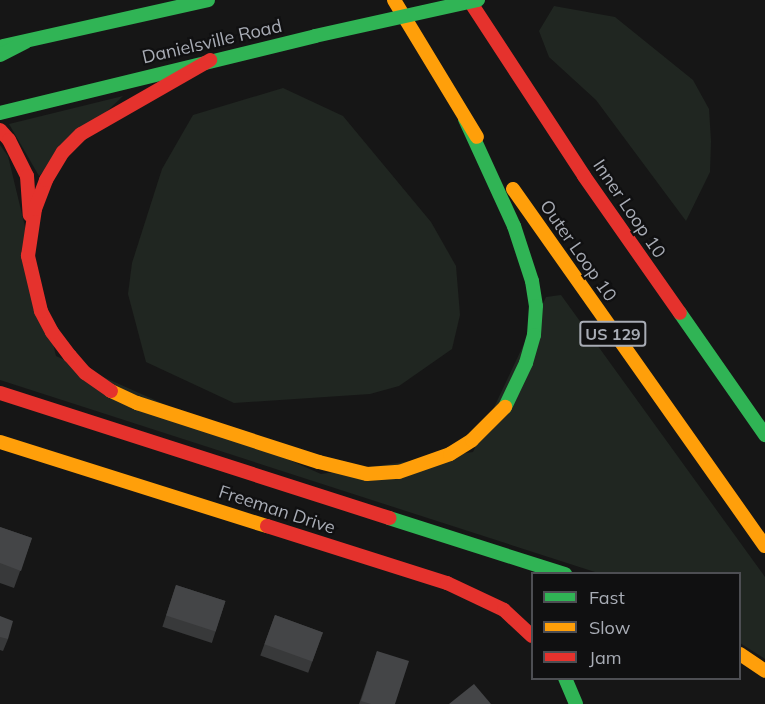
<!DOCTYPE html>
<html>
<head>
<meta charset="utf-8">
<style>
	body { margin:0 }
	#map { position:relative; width:765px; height:704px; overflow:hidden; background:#161616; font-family:Mulish,sans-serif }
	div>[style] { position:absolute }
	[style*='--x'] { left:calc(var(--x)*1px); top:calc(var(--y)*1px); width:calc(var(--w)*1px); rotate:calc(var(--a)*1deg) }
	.green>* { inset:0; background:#202621 }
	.fast>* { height:14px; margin:-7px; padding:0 7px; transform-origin:7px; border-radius:7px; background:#30b455 }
	.slow>* { height:14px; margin:-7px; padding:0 7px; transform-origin:7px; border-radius:7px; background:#ff9f0a }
	.jam>* { height:14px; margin:-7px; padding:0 7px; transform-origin:7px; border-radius:7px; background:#e5322d }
	.fast-bridge>* { height:14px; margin:-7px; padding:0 7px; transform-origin:7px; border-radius:7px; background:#30b455 }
	.wall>* { inset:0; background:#38393a; transform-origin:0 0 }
	.building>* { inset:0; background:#444547; transform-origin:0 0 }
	span { translate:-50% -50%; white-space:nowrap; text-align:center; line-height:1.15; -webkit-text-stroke:4.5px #101011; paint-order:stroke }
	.shield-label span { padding:2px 4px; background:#101011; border:2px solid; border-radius:4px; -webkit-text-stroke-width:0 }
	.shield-label { font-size:16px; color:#a8acb5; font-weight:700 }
	.street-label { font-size:18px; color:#a8acb5 }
	.legend { position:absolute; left:531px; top:572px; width:210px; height:108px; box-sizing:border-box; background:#101011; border:2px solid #4d4e53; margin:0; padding:8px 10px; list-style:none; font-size:18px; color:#a8acb5 }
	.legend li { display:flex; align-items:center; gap:12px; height:30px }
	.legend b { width:30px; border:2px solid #4d4e53 }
</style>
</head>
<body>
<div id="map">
	<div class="green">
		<i style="clip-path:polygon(554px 6px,615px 17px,693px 80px,709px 109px,711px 141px,710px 172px,686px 221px,596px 100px,549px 57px,539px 31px)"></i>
		<i style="clip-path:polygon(283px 88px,343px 116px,431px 222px,456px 266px,460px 315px,452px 349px,399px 386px,370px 394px,234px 403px,146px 362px,128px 294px,132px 263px,162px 169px,193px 115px)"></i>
		<i style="clip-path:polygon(123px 96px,39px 176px,9px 124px)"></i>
		<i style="clip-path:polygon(0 145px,8px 156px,56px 356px,321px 474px,473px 452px,546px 297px,561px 295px,765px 577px,765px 659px,740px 643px,740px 574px,598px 573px,0 380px)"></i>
	</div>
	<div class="fast">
		<i style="--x:3;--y:46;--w:210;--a:-12.6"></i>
		<i style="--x:0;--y:55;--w:29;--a:-27"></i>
		<i style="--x:0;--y:113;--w:324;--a:-13.7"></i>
		<i style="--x:465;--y:119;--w:118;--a:65.4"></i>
		<i style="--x:514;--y:226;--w:58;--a:71.9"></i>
		<i style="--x:532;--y:281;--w:25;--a:81"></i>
		<i style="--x:536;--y:306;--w:29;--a:94"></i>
		<i style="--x:534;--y:335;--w:29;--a:106"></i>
		<i style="--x:526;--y:363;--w:49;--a:115.5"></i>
		<i style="--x:680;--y:313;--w:149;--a:55.1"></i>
		<i style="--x:389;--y:518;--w:185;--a:17.7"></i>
		<i style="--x:565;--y:678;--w:28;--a:67"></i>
	</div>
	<div class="slow">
		<i style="--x:394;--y:0;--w:160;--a:58.8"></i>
		<i style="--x:513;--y:189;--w:437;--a:54.8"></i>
		<i style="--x:111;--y:391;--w:29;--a:25"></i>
		<i style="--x:137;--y:403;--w:191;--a:18"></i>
		<i style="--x:319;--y:462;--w:49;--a:14"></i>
		<i style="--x:367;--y:474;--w:32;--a:-4"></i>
		<i style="--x:399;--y:472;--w:54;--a:-19.4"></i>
		<i style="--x:450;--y:454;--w:26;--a:-32"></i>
		<i style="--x:472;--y:440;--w:47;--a:-45"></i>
		<i style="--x:0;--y:442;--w:280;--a:17.5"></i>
		<i style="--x:740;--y:654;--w:30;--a:34"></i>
	</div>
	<div class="jam">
		<i style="--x:469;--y:0;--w:210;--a:56.8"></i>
		<i style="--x:584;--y:176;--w:167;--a:55"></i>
		<i style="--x:0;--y:130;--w:13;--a:48"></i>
		<i style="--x:9;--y:140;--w:40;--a:63.4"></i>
		<i style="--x:27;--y:176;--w:39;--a:86"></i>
		<i style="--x:111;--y:391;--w:32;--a:-145"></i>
		<i style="--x:85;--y:373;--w:23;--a:-131"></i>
		<i style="--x:70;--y:356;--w:30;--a:-127"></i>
		<i style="--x:52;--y:332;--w:24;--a:-118"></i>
		<i style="--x:41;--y:311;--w:57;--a:-103.3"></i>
		<i style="--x:28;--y:256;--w:48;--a:-81.5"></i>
		<i style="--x:35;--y:209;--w:31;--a:-69"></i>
		<i style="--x:46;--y:180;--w:33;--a:-59"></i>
		<i style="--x:63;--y:152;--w:25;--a:-45"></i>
		<i style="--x:81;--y:134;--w:149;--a:-29.8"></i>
		<i style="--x:0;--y:393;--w:409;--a:17.8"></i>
		<i style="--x:267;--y:526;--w:189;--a:17.6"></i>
		<i style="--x:447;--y:583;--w:63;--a:25.3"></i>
		<i style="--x:504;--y:610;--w:38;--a:43"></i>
	</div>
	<div class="fast-bridge">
		<i style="--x:315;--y:36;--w:167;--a:-12.5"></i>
	</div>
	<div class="wall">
		<i style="clip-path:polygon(0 527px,32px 538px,14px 588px,0 583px)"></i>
		<i style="left:176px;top:585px;width:52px;height:44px;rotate:18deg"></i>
		<i style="left:275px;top:615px;width:51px;height:43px;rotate:20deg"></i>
		<i style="clip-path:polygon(0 616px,8px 639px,3px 651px,0 650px)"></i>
		<i style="clip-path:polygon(377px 651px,395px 704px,359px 704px)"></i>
	</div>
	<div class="building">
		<i style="clip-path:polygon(0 527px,32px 538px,21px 571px,0 563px)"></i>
		<i style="left:176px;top:585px;width:52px;height:32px;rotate:18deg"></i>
		<i style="left:275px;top:615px;width:51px;height:31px;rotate:20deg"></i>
		<i style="clip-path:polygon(0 616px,13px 621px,8px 639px,0 637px)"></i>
		<i style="clip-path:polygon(377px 651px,409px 661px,395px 704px,371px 704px,361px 701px)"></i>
		<i style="clip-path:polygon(474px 684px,491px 704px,449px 704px)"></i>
	</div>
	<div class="shield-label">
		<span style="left:613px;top:334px">US 129</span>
	</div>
	<div class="street-label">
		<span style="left:212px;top:42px;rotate:-13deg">Danielsville Road</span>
		<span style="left:629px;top:209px;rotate:56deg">Inner Loop 10</span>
		<span style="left:578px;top:251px;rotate:55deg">Outer Loop 10</span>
		<span style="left:277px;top:510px;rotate:18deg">Freeman Drive</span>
	</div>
	<ul class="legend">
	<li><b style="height:8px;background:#30b455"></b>Fast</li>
	<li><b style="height:8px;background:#ff9f0a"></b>Slow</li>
	<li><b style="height:8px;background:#e5322d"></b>Jam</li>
	</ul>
</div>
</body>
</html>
